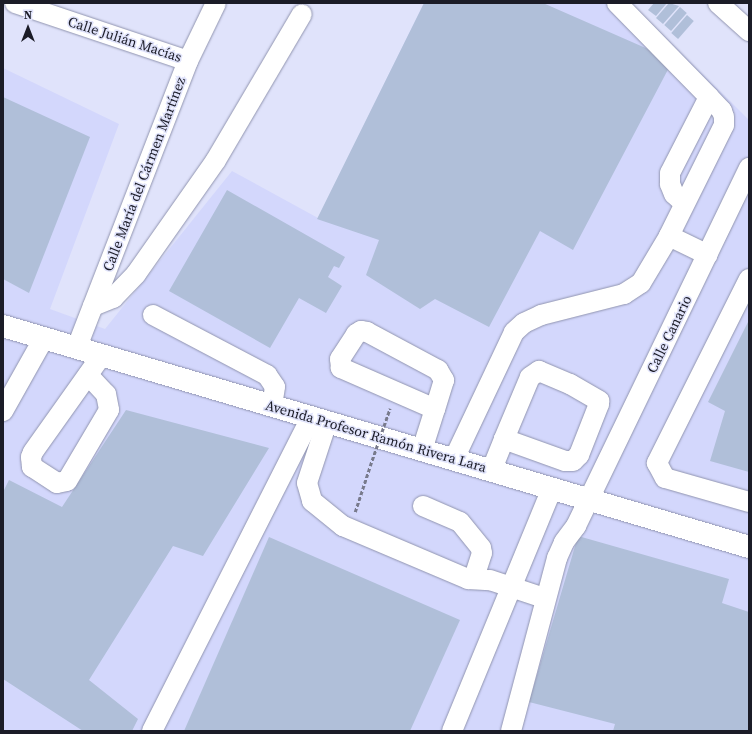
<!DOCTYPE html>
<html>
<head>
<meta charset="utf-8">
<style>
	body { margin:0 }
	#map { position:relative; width:752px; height:734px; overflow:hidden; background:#e0e3fb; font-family:"Source Serif 4",serif }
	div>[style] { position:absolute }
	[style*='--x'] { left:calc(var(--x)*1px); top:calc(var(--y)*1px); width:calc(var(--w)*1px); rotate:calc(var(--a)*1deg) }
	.built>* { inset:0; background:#d3d7fc }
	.building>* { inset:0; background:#b0bfd9; transform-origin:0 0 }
	.path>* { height:2.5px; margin-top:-1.25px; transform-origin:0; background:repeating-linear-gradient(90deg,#787a8c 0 4px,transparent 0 6px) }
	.roads { filter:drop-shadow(0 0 1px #9094af) drop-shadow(0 0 1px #9094af) }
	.minor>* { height:20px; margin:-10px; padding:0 10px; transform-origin:10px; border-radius:10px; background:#fff }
	.major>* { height:22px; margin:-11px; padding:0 11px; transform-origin:11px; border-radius:11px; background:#fff }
	.path-bridge>* { height:2.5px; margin-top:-1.25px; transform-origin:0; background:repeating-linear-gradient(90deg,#787a8c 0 4px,transparent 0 6px) }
	span { translate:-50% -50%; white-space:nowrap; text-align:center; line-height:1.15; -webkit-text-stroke:3px #e0e3fb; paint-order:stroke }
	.street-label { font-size:14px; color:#1b1c27 }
	.frame { position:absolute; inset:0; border:4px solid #1b1c27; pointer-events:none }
	.north { position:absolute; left:8px; top:8px; width:40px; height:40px; -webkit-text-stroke:3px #e0e3fb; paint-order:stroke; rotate:0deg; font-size:11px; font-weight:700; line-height:16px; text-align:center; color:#1b1c27 }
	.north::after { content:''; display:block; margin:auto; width:14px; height:18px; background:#1b1c27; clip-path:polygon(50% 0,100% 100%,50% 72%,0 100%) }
</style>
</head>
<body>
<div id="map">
	<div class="built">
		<i style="clip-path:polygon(424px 3px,631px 3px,749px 120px,749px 731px,3px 731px,3px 68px,119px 124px,50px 309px,105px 329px,232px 171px,318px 218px)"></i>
	</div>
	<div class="building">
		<i style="clip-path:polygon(424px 3px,543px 3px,673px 60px,573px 250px,540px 231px,489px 327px,435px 299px,420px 309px,366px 275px,379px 240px,317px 219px)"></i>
		<i style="clip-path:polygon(654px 3px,667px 3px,656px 16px,648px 10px)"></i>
		<i style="clip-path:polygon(669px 3px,679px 6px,663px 24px,656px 18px)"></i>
		<i style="left:680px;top:7px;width:9px;height:24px;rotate:41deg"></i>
		<i style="left:687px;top:15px;width:9px;height:24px;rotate:41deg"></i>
		<i style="clip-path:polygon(3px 97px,90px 137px,29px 293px,3px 279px)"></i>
		<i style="clip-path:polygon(227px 190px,345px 257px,339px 268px,334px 266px,328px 277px,342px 286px,326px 313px,299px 298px,270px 348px,169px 291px)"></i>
		<i style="clip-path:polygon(749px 320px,749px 472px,710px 461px,725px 411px,708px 402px)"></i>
		<i style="clip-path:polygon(126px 410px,269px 448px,203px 556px,173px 546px,89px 680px,138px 719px,132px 731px,83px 731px,3px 679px,3px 492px,9px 480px,62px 507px)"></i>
		<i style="clip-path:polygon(578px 536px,729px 579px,722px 603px,749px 612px,749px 731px,613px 731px,615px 724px,529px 702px)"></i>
		<i style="clip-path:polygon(269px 537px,460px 620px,410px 731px,184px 731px)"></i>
	</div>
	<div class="path">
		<i style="--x:355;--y:512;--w:48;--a:-71.9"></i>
	</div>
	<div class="roads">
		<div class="minor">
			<i style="--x:15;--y:3;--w:182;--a:18.5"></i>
			<i style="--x:617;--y:3;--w:132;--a:45.6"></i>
			<i style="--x:709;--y:97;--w:19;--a:47"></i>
			<i style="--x:722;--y:111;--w:6;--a:72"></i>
			<i style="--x:724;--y:117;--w:8;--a:90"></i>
			<i style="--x:724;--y:125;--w:124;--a:116.4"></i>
			<i style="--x:718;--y:3;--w:42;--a:42.1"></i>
			<i style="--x:684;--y:203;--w:13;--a:-138"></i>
			<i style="--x:674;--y:194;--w:11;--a:-112"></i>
			<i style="--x:670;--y:184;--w:11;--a:-90"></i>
			<i style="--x:670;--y:173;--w:85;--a:-62.8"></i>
			<i style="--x:749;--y:279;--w:206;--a:116.6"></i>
			<i style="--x:657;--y:463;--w:17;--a:62"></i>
			<i style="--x:665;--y:478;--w:87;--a:15.9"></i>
			<i style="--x:93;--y:306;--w:22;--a:-22"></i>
			<i style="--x:113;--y:298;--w:33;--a:-46"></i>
			<i style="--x:136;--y:274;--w:139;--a:-54.9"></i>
			<i style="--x:216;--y:160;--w:169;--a:-59.5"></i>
			<i style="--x:153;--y:315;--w:129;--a:27.8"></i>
			<i style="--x:267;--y:375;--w:14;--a:56"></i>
			<i style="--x:275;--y:387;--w:19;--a:99"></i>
			<i style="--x:361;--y:331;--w:6;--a:9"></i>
			<i style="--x:367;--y:332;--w:81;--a:28.2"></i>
			<i style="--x:438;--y:370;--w:12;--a:59"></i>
			<i style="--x:444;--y:380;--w:30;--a:107"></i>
			<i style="--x:435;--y:409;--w:103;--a:-156.4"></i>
			<i style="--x:341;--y:368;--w:9;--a:-96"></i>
			<i style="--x:340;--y:359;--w:30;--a:-57"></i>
			<i style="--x:356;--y:334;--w:6;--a:-31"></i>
			<i style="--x:77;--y:347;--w:307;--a:-68.8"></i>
			<i style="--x:188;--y:61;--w:64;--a:-64.2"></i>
			<i style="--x:539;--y:371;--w:34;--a:23"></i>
			<i style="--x:570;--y:384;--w:34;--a:30"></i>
			<i style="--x:599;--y:401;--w:3;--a:90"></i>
			<i style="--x:599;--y:404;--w:55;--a:111.4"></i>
			<i style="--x:579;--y:455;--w:8;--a:135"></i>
			<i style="--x:573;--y:461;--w:8;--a:180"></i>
			<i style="--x:565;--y:461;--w:65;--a:-160.2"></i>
			<i style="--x:504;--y:439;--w:67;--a:-67.2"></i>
			<i style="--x:530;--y:377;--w:11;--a:-34"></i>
			<i style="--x:88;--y:375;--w:26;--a:47"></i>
			<i style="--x:106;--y:394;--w:16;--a:79"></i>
			<i style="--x:109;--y:410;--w:82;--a:120.6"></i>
			<i style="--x:67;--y:481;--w:10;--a:169"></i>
			<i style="--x:57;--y:483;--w:30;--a:-147"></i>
			<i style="--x:32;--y:467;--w:10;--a:-96"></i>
			<i style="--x:31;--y:457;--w:5;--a:-68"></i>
			<i style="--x:33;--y:452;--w:119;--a:-54.6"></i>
			<i style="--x:3;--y:411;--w:84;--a:-60.7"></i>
			<i style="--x:327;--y:422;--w:64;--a:108.2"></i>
			<i style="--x:307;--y:483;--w:19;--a:74"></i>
			<i style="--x:312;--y:501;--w:40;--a:39"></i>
			<i style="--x:343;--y:526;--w:136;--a:23"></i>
			<i style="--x:468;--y:579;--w:22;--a:3"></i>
			<i style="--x:490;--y:580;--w:57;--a:18.4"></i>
			<i style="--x:422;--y:450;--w:43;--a:-72.4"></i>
			<i style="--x:454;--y:459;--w:140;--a:-64.7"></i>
			<i style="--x:514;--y:332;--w:13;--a:-42"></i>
			<i style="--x:524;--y:323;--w:19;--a:-25"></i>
			<i style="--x:541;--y:315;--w:86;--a:-14.2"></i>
			<i style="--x:624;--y:294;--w:20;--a:-33"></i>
			<i style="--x:641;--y:283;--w:55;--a:-59.2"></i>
			<i style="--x:669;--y:236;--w:43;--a:26"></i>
			<i style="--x:492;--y:469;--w:32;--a:-68"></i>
			<i style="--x:423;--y:506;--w:40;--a:23.4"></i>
			<i style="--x:460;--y:522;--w:33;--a:51"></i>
			<i style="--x:481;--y:548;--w:5;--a:79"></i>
			<i style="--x:482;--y:553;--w:26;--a:108"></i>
			<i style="--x:152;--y:731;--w:351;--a:-63.1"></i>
			<i style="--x:452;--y:731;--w:263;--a:-67.6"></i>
			<i style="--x:511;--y:731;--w:179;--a:-75.1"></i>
			<i style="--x:557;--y:558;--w:17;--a:-66"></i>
			<i style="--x:564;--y:542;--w:20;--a:-53"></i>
			<i style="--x:576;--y:526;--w:398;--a:-64.2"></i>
		</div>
		<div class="major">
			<i style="--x:3;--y:326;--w:778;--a:16.5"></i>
		</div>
	</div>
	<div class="path-bridge">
		<i style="--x:370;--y:466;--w:61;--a:-71"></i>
	</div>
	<div class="street-label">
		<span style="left:125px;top:39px;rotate:18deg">Calle Julián Macías</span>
		<span style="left:144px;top:174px;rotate:-69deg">Calle María del Cármen Martínez</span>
		<span style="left:669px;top:334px;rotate:-64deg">Calle Canario</span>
		<span style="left:376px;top:436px;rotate:16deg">Avenida Profesor Ramón Rivera Lara</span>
	</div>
	<div class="frame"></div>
	<div class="north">N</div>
</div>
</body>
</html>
